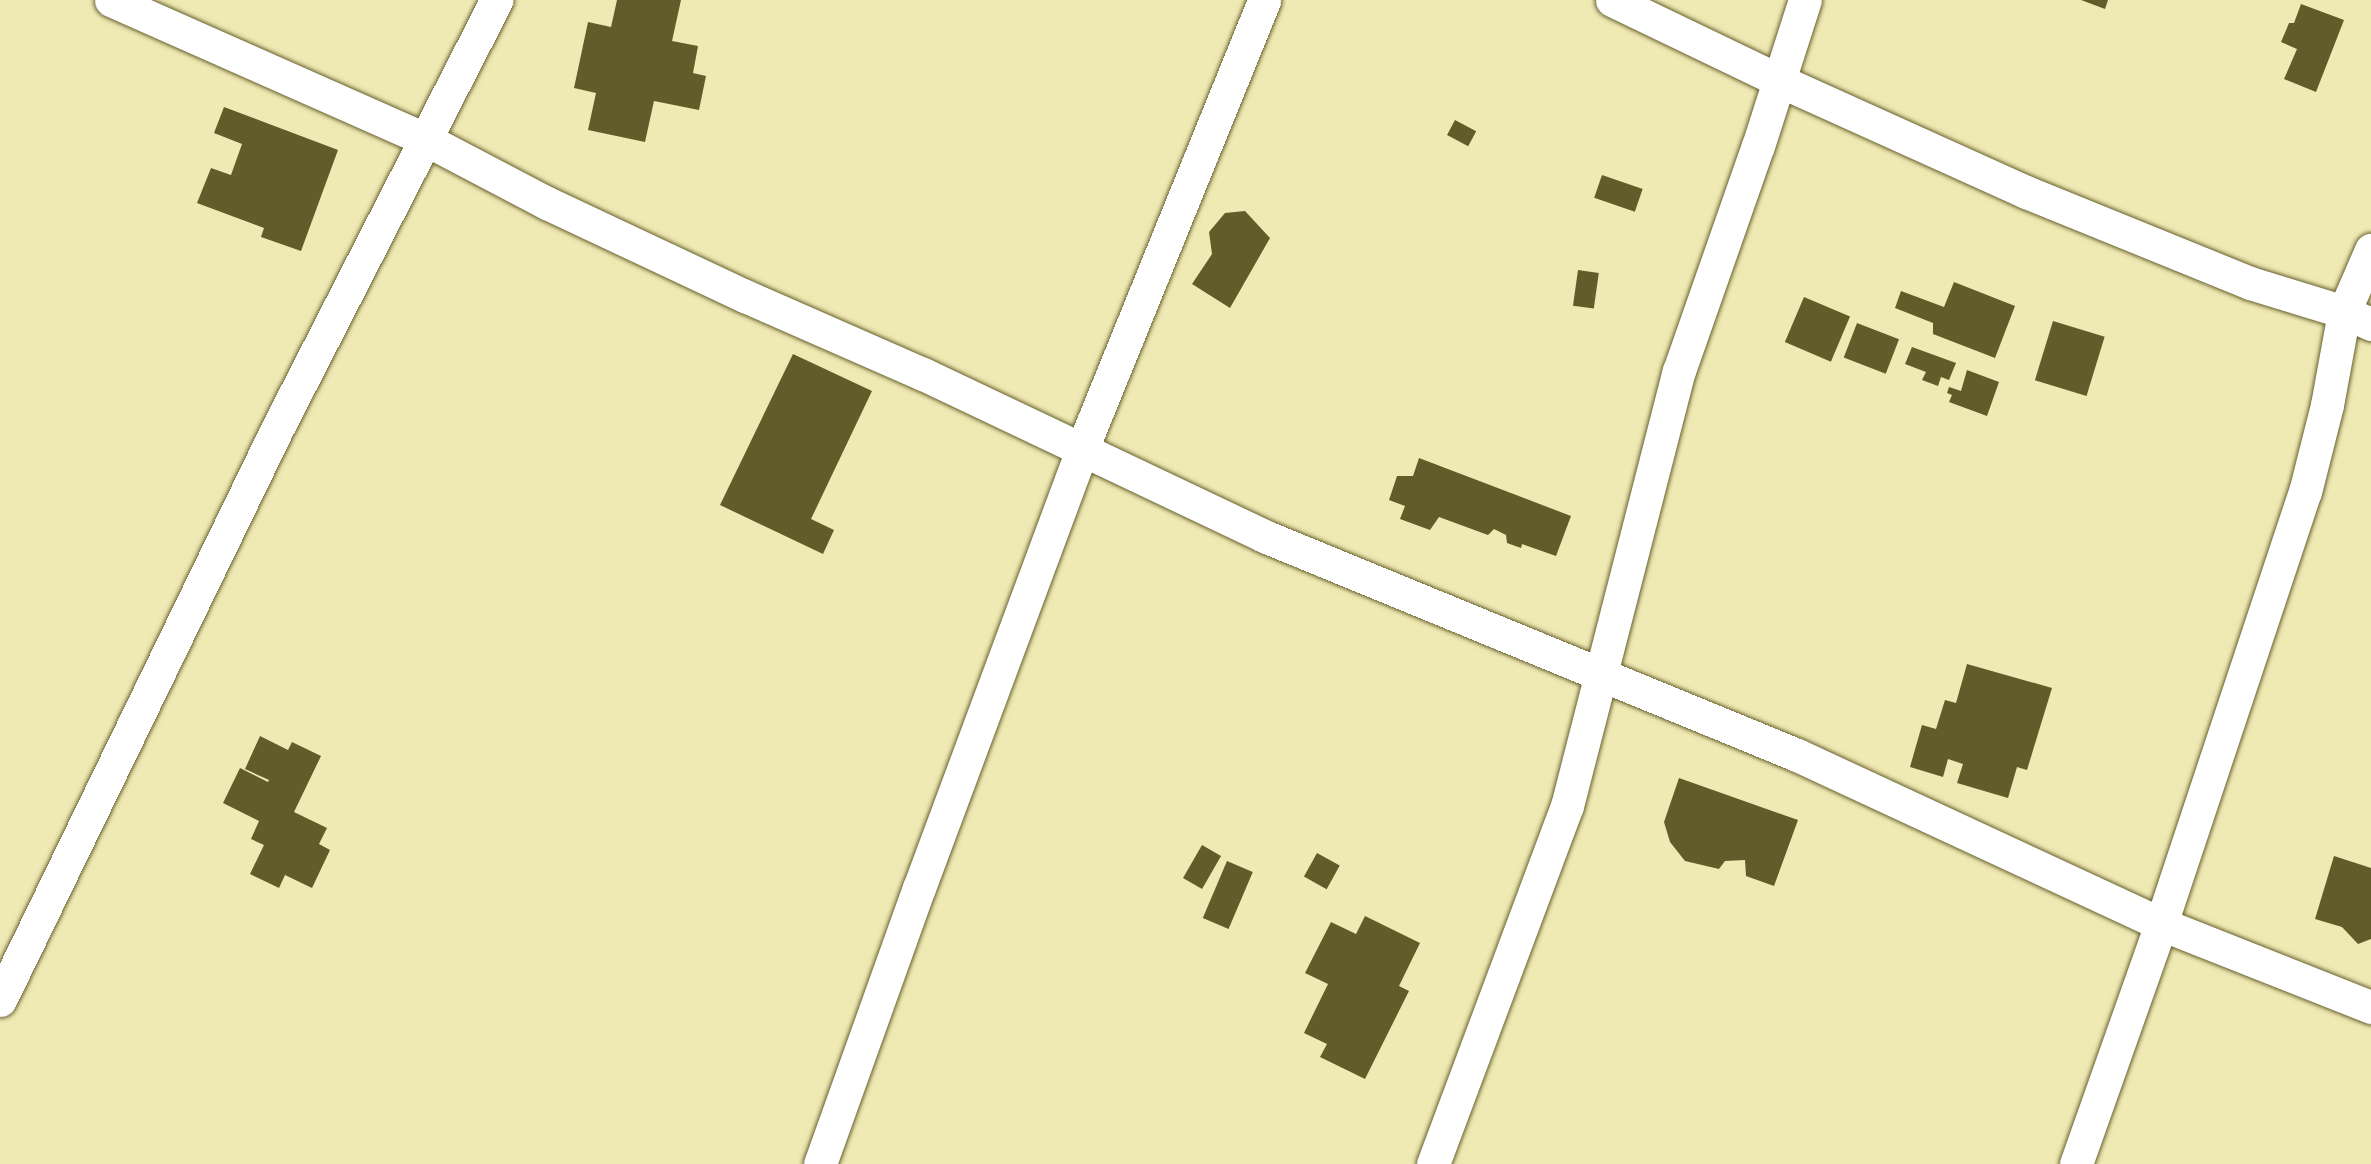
<!DOCTYPE html>
<html>
<head>
<meta charset="utf-8">
<style>
	body { margin:0 }
	#map { position:relative; width:2371px; height:1164px; overflow:hidden; background:#efe9b3; font-family:"Alegreya Sans",sans-serif }
	div>[style] { position:absolute }
	[style*='--x'] { left:calc(var(--x)*1px); top:calc(var(--y)*1px); width:calc(var(--w)*1px); rotate:calc(var(--a)*1deg) }
	.building>* { inset:0; background:#615c2a; transform-origin:0 0 }
	.roads { filter:drop-shadow(0 0 2px #66602e) drop-shadow(0 0 2px #66602e) }
	.minor>* { height:33px; margin:-16.5px; padding:0 16.5px; transform-origin:16.5px; border-radius:16.5px; background:#fff }
	span { translate:-50% -50%; white-space:nowrap; text-align:center; line-height:1.15; -webkit-text-stroke:6px #fcf6c0; paint-order:stroke }
</style>
</head>
<body>
<div id="map">
	<div class="building">
		<i style="clip-path:polygon(617px 0,681px 0,672px 41px,698px 46px,693px 73px,706px 76px,699px 110px,654px 101px,645px 142px,588px 130px,596px 93px,574px 88px,588px 22px,611px 27px)"></i>
		<i style="clip-path:polygon(2081px 0,2108px 0,2105px 9px)"></i>
		<i style="clip-path:polygon(2301px 4px,2344px 20px,2316px 92px,2284px 79px,2297px 49px,2281px 42px,2289px 23px,2294px 23px)"></i>
		<i style="clip-path:polygon(224px 107px,338px 150px,301px 251px,261px 237px,264px 228px,197px 203px,211px 168px,231px 175px,242px 144px,214px 133px)"></i>
		<i style="left:1455px;top:120px;width:24px;height:17px;rotate:28deg"></i>
		<i style="left:1602px;top:175px;width:43px;height:24px;rotate:19deg"></i>
		<i style="clip-path:polygon(1245px 211px,1270px 238px,1230px 308px,1192px 284px,1212px 254px,1209px 232px,1225px 213px)"></i>
		<i style="left:1578px;top:270px;width:21px;height:36px;rotate:8deg"></i>
		<i style="clip-path:polygon(1954px 282px,2015px 306px,1995px 358px,1933px 334px,1933px 323px,1895px 308px,1901px 291px,1944px 307px)"></i>
		<i style="left:1804px;top:297px;width:50px;height:49px;rotate:23deg"></i>
		<i style="left:2053px;top:321px;width:54px;height:62px;rotate:17deg"></i>
		<i style="left:1857px;top:323px;width:45px;height:37px;rotate:21deg"></i>
		<i style="clip-path:polygon(1912px 347px,1956px 363px,1949px 380px,1941px 377px,1938px 386px,1922px 380px,1926px 372px,1905px 364px)"></i>
		<i style="clip-path:polygon(793px 354px,872px 391px,811px 519px,834px 530px,823px 554px,720px 505px)"></i>
		<i style="clip-path:polygon(1967px 370px,1999px 382px,1987px 416px,1949px 402px,1952px 395px,1947px 393px,1949px 387px,1961px 391px)"></i>
		<i style="clip-path:polygon(1419px 458px,1571px 516px,1556px 556px,1522px 544px,1521px 548px,1507px 543px,1506px 535px,1494px 529px,1488px 535px,1439px 517px,1430px 530px,1400px 519px,1405px 506px,1389px 500px,1397px 476px,1413px 476px)"></i>
		<i style="clip-path:polygon(1967px 664px,2052px 688px,2027px 770px,2017px 767px,2008px 798px,1957px 783px,1963px 764px,1948px 759px,1943px 777px,1910px 767px,1922px 725px,1936px 729px,1945px 700px,1956px 703px)"></i>
		<i style="clip-path:polygon(260px 736px,288px 750px,292px 742px,321px 756px,294px 812px,327px 828px,319px 844px,330px 850px,312px 888px,285px 875px,279px 888px,250px 874px,264px 845px,251px 839px,259px 821px,223px 803px,240px 768px,268px 782px,269px 780px,245px 769px)"></i>
		<i style="clip-path:polygon(1679px 778px,1798px 820px,1774px 886px,1746px 876px,1745px 860px,1725px 861px,1719px 869px,1685px 861px,1670px 842px,1664px 822px)"></i>
		<i style="left:1202px;top:845px;width:22px;height:38px;rotate:30deg"></i>
		<i style="left:1317px;top:853px;width:26px;height:27px;rotate:29deg"></i>
		<i style="clip-path:polygon(2334px 856px,2371px 868px,2371px 939px,2358px 944px,2342px 927px,2315px 919px)"></i>
		<i style="left:1227px;top:861px;width:28px;height:62px;rotate:23deg"></i>
		<i style="clip-path:polygon(1365px 916px,1420px 943px,1399px 986px,1409px 991px,1365px 1079px,1320px 1057px,1327px 1044px,1304px 1033px,1328px 984px,1305px 973px,1331px 922px,1356px 934px)"></i>
	</div>
	<div class="roads">
		<div class="minor">
			<i style="--x:111;--y:0;--w:343;--a:23.9"></i>
			<i style="--x:425;--y:139;--w:138;--a:27.7"></i>
			<i style="--x:547;--y:203;--w:219;--a:25.2"></i>
			<i style="--x:745;--y:296;--w:194;--a:23.7"></i>
			<i style="--x:923;--y:374;--w:378;--a:25.4"></i>
			<i style="--x:1264;--y:536;--w:576;--a:22.34"></i>
			<i style="--x:1797;--y:755;--w:401;--a:24.9"></i>
			<i style="--x:2161;--y:924;--w:226;--a:21.6"></i>
			<i style="--x:1612;--y:0;--w:184;--a:25.7"></i>
			<i style="--x:1778;--y:80;--w:272;--a:24.3"></i>
			<i style="--x:2026;--y:192;--w:242;--a:22.1"></i>
			<i style="--x:2250;--y:283;--w:98;--a:17.1"></i>
			<i style="--x:2344;--y:312;--w:30;--a:24"></i>
			<i style="--x:0;--y:1000;--w:632;--a:-64.12"></i>
			<i style="--x:276;--y:431;--w:484;--a:-62.9"></i>
			<i style="--x:820;--y:1164;--w:293;--a:-70.3"></i>
			<i style="--x:919;--y:888;--w:468;--a:-69.6"></i>
			<i style="--x:1082;--y:449;--w:484;--a:-67.9"></i>
			<i style="--x:1433;--y:1164;--w:382;--a:-69.5"></i>
			<i style="--x:1567;--y:806;--w:449;--a:-75.6"></i>
			<i style="--x:1679;--y:371;--w:238;--a:-70.7"></i>
			<i style="--x:1758;--y:146;--w:153;--a:-72.2"></i>
			<i style="--x:2076;--y:1164;--w:255;--a:-70.5"></i>
			<i style="--x:2161;--y:924;--w:455;--a:-71.6"></i>
			<i style="--x:2305;--y:492;--w:90;--a:-75.8"></i>
			<i style="--x:2327;--y:405;--w:95;--a:-79.6"></i>
			<i style="--x:2344;--y:312;--w:68;--a:-66.5"></i>
		</div>
	</div>
</div>
</body>
</html>
